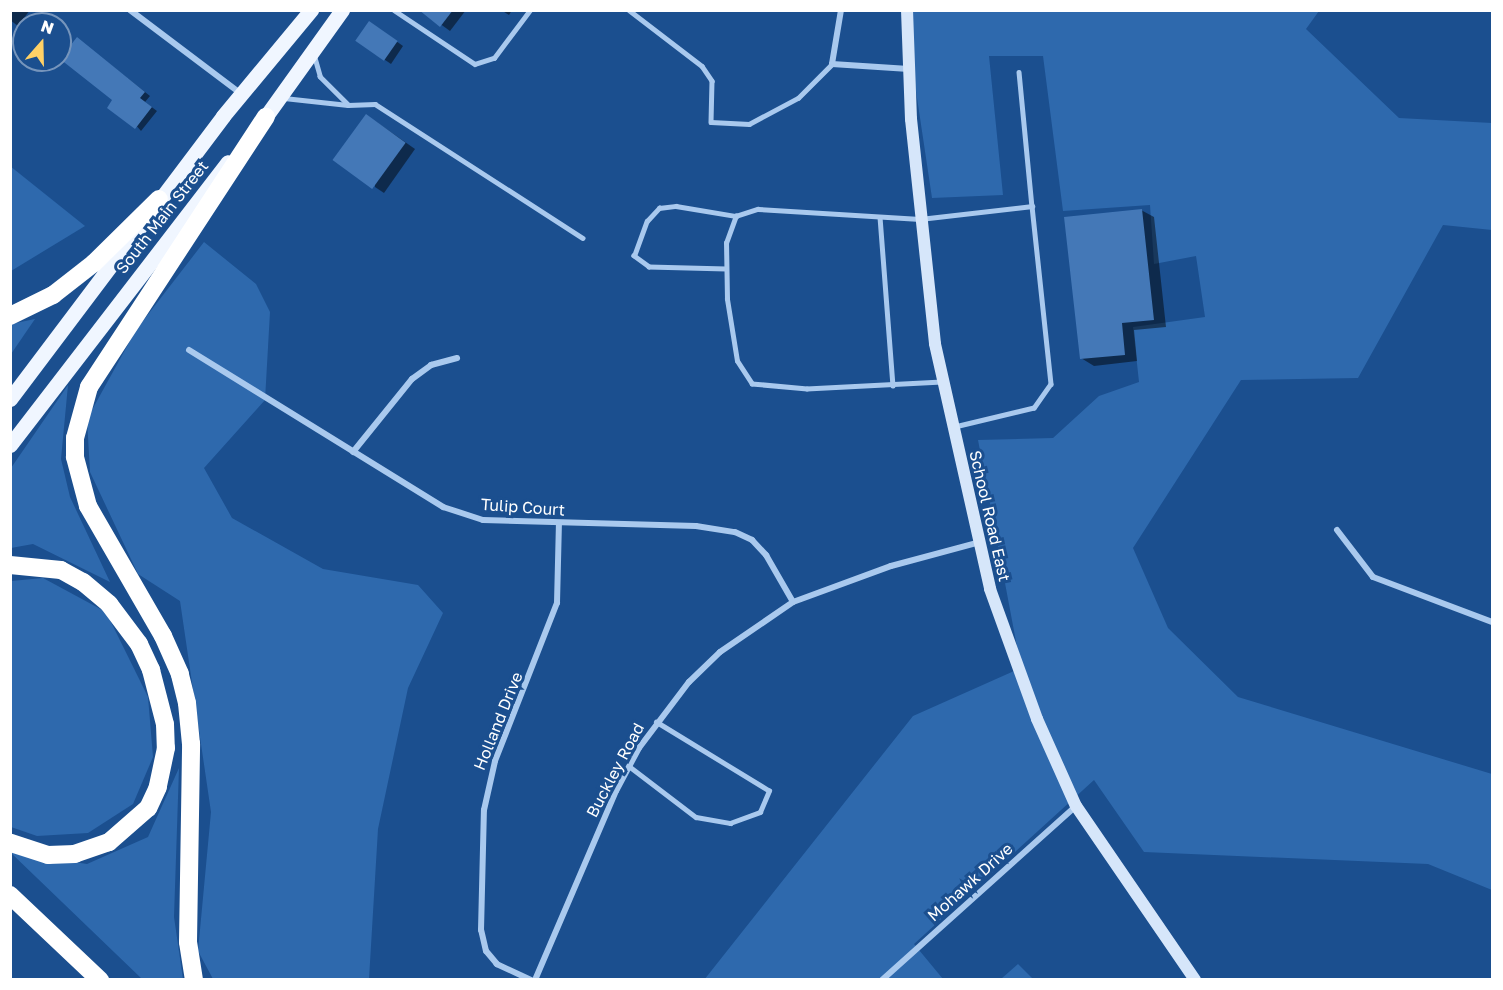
<!DOCTYPE html>
<html>
<head>
<meta charset="utf-8">
<style>
	body { margin:0 }
	#map { position:relative; width:1503px; height:990px; overflow:hidden; background:#1b4f8f; font-family:"Golos Text",sans-serif }
	div>[style] { position:absolute }
	[style*='--x'] { left:calc(var(--x)*1px); top:calc(var(--y)*1px); width:calc(var(--w)*1px); rotate:calc(var(--a)*1deg) }
	.green>* { inset:0; background:#2e69ad }
	.shadow>* { inset:0; background:#0007 }
	.building>* { inset:0; background:#4478b7; transform-origin:0 0 }
	.lane>* { height:4.5px; margin:-2.25px; padding:0 2.25px; transform-origin:2.25px; border-radius:2.25px; background:#a9c9ee }
	.street>* { height:6px; margin:-3px; padding:0 3px; transform-origin:3px; border-radius:3px; background:#a9c9ee }
	.secondary>* { height:12px; margin:-6px; padding:0 6px; transform-origin:6px; border-radius:6px; background:#d6e6fa }
	.primary>* { height:15px; margin:-7.5px; padding:0 7.5px; transform-origin:7.5px; border-radius:7.5px; background:#f0f6ff }
	.highway>* { height:18px; margin:-9px; padding:0 9px; transform-origin:9px; border-radius:9px; background:#fff }
	span { translate:-50% -50%; white-space:nowrap; text-align:center; line-height:1.15; -webkit-text-stroke:6px #1b4f8f; paint-order:stroke }
	.street-label { font-size:16px; color:#fff }
	.frame { position:absolute; inset:0; border:12px solid #fff; pointer-events:none }
	.north { position:absolute; left:12px; top:12px; width:60px; height:60px; box-sizing:border-box; background:#1b4f8f; border:2px solid #7695bc; border-radius:50%; rotate:20deg; font-size:16px; font-weight:700; line-height:24px; text-align:center; color:#fff }
	.north::after { content:''; display:block; margin:auto; width:21px; height:27px; background:#ffd166; clip-path:polygon(50% 0,100% 100%,50% 72%,0 100%) }
</style>
</head>
<body>
<div id="map">
	<div class="green">
		<i style="clip-path:polygon(904px 11px,1319px 11px,1306px 29px,1399px 118px,1492px 123px,1492px 230px,1443px 225px,1358px 378px,1241px 380px,1133px 548px,1168px 628px,1238px 697px,1492px 774px,1492px 890px,1428px 864px,1144px 852px,1094px 780px,914px 944px,943px 979px,704px 980px,913px 716px,1021px 668px,978px 440px,1053px 438px,1099px 396px,1139px 382px,1133px 327px,1205px 317px,1196px 256px,1154px 264px,1150px 205px,1063px 211px,1043px 56px,989px 56px,1003px 195px,932px 198px)"></i>
		<i style="clip-path:polygon(10px 166px,85px 226px,11px 271px,10px 271px)"></i>
		<i style="clip-path:polygon(204px 242px,256px 284px,270px 312px,265px 400px,204px 468px,232px 518px,323px 569px,418px 585px,443px 613px,408px 688px,378px 829px,369px 979px,213px 979px,198px 951px,211px 812px,180px 601px,138px 574px,90px 472px,87px 419px,136px 330px)"></i>
		<i style="clip-path:polygon(35px 319px,11px 354px,11px 324px)"></i>
		<i style="clip-path:polygon(68px 385px,61px 459px,70px 497px,110px 582px,33px 544px,11px 548px,11px 468px)"></i>
		<i style="clip-path:polygon(43px 578px,106px 612px,148px 697px,153px 757px,133px 804px,88px 833px,37px 836px,11px 827px,11px 581px)"></i>
		<i style="clip-path:polygon(179px 768px,174px 917px,183px 979px,142px 979px,10px 852px,87px 864px,148px 837px)"></i>
		<i style="clip-path:polygon(1018px 964px,1033px 979px,1001px 979px)"></i>
	</div>
	<div class="shadow">
		<i style="clip-path:polygon(10px 10px,30px 10px,18px 26px,10px 20px)"></i>
		<i style="clip-path:polygon(421px 10px,466px 10px,450px 31px)"></i>
		<i style="clip-path:polygon(501px 10px,512px 10px,509px 15px)"></i>
		<i style="clip-path:polygon(375px 26px,403px 46px,391px 64px,357px 41px)"></i>
		<i style="clip-path:polygon(78px 39px,150px 96px,145px 102px,157px 111px,141px 131px,114px 100px)"></i>
		<i style="clip-path:polygon(375px 121px,415px 149px,384px 193px,375px 187px)"></i>
		<i style="clip-path:polygon(1141px 210px,1154px 217px,1166px 327px,1134px 330px,1137px 361px,1094px 366px,1081px 358px)"></i>
	</div>
	<div class="building">
		<i style="clip-path:polygon(419px 10px,453px 10px,440px 27px)"></i>
		<i style="left:369px;top:21px;width:35px;height:24px;rotate:35deg"></i>
		<i style="clip-path:polygon(77px 37px,145px 92px,140px 98px,152px 107px,135px 129px,107px 108px,112px 100px,60px 59px)"></i>
		<i style="left:366px;top:114px;width:49px;height:57px;rotate:36deg"></i>
		<i style="clip-path:polygon(1142px 209px,1154px 320px,1122px 323px,1125px 355px,1080px 359px,1064px 217px)"></i>
	</div>
	<div class="lane">
		<i style="--x:394;--y:10;--w:97;--a:33.7"></i>
		<i style="--x:475;--y:64;--w:20;--a:-18"></i>
		<i style="--x:494;--y:58;--w:60;--a:-53.1"></i>
		<i style="--x:629;--y:10;--w:92;--a:37.5"></i>
		<i style="--x:702;--y:66;--w:18;--a:56"></i>
		<i style="--x:712;--y:81;--w:41;--a:91.4"></i>
		<i style="--x:711;--y:122;--w:38;--a:3"></i>
		<i style="--x:749;--y:124;--w:55;--a:-28"></i>
		<i style="--x:798;--y:98;--w:48;--a:-45"></i>
		<i style="--x:1019;--y:72;--w:135;--a:84.5"></i>
		<i style="--x:284;--y:98;--w:64;--a:6.2"></i>
		<i style="--x:348;--y:105;--w:40;--a:-135"></i>
		<i style="--x:320;--y:77;--w:22;--a:-106"></i>
		<i style="--x:348;--y:105;--w:27;--a:-2"></i>
		<i style="--x:375;--y:104;--w:247;--a:32.8"></i>
		<i style="--x:880;--y:217;--w:169;--a:85.6"></i>
		<i style="--x:726;--y:269;--w:77;--a:-178.5"></i>
		<i style="--x:649;--y:267;--w:19;--a:-144"></i>
		<i style="--x:634;--y:256;--w:37;--a:-70"></i>
		<i style="--x:647;--y:221;--w:18;--a:-47"></i>
		<i style="--x:659;--y:208;--w:17;--a:-7"></i>
		<i style="--x:676;--y:206;--w:61;--a:9.5"></i>
		<i style="--x:942;--y:382;--w:135;--a:177"></i>
		<i style="--x:807;--y:389;--w:55;--a:-174.8"></i>
		<i style="--x:752;--y:384;--w:27;--a:-123"></i>
		<i style="--x:737;--y:361;--w:63;--a:-99.2"></i>
		<i style="--x:727;--y:299;--w:56;--a:-91"></i>
		<i style="--x:726;--y:243;--w:29;--a:-70"></i>
		<i style="--x:736;--y:216;--w:23;--a:-18"></i>
		<i style="--x:758;--y:209;--w:162;--a:3.5"></i>
		<i style="--x:920;--y:219;--w:113;--a:-6.6"></i>
		<i style="--x:1032;--y:206;--w:179;--a:83.9"></i>
		<i style="--x:1051;--y:384;--w:29;--a:125"></i>
		<i style="--x:1034;--y:408;--w:81;--a:166.5"></i>
		<i style="--x:629;--y:766;--w:84;--a:37.3"></i>
		<i style="--x:696;--y:817;--w:35;--a:10"></i>
		<i style="--x:730;--y:823;--w:32;--a:-20"></i>
		<i style="--x:760;--y:812;--w:23;--a:-67"></i>
		<i style="--x:769;--y:791;--w:132;--a:-148.6"></i>
	</div>
	<div class="street">
		<i style="--x:130;--y:10;--w:138;--a:37"></i>
		<i style="--x:841;--y:10;--w:55;--a:99.5"></i>
		<i style="--x:832;--y:64;--w:77;--a:3.7"></i>
		<i style="--x:189;--y:350;--w:299;--a:31.7"></i>
		<i style="--x:443;--y:507;--w:42;--a:18"></i>
		<i style="--x:483;--y:520;--w:213;--a:1.6"></i>
		<i style="--x:696;--y:526;--w:39;--a:9"></i>
		<i style="--x:735;--y:532;--w:19;--a:25"></i>
		<i style="--x:752;--y:540;--w:21;--a:47"></i>
		<i style="--x:766;--y:555;--w:54;--a:60.1"></i>
		<i style="--x:353;--y:452;--w:94;--a:-51.1"></i>
		<i style="--x:412;--y:379;--w:24;--a:-36"></i>
		<i style="--x:431;--y:365;--w:27;--a:-15"></i>
		<i style="--x:1337;--y:530;--w:59;--a:52.5"></i>
		<i style="--x:1373;--y:577;--w:127;--a:20.7"></i>
		<i style="--x:531;--y:980;--w:38;--a:-155"></i>
		<i style="--x:497;--y:964;--w:17;--a:-130"></i>
		<i style="--x:486;--y:951;--w:22;--a:-103"></i>
		<i style="--x:481;--y:930;--w:120;--a:-88.6"></i>
		<i style="--x:484;--y:810;--w:50;--a:-77.3"></i>
		<i style="--x:495;--y:761;--w:170;--a:-68.6"></i>
		<i style="--x:557;--y:603;--w:80;--a:-88.6"></i>
		<i style="--x:535;--y:980;--w:206;--a:-66.8"></i>
		<i style="--x:616;--y:791;--w:49;--a:-61.9"></i>
		<i style="--x:639;--y:748;--w:83;--a:-52.9"></i>
		<i style="--x:689;--y:682;--w:43;--a:-44.1"></i>
		<i style="--x:720;--y:652;--w:88;--a:-34.4"></i>
		<i style="--x:793;--y:602;--w:104;--a:-20.2"></i>
		<i style="--x:891;--y:566;--w:89;--a:-15"></i>
		<i style="--x:882;--y:980;--w:261;--a:-41.9"></i>
	</div>
	<div class="secondary">
		<i style="--x:907;--y:10;--w:109;--a:87.9"></i>
		<i style="--x:911;--y:119;--w:226;--a:83.9"></i>
		<i style="--x:935;--y:344;--w:251;--a:77.3"></i>
		<i style="--x:990;--y:589;--w:138;--a:70.1"></i>
		<i style="--x:1037;--y:719;--w:95;--a:65.9"></i>
		<i style="--x:1076;--y:806;--w:211;--a:55.6"></i>
	</div>
	<div class="primary">
		<i style="--x:259;--y:126;--w:143;--a:-54.4"></i>
		<i style="--x:10;--y:399;--w:354;--a:-53"></i>
		<i style="--x:223;--y:116;--w:138;--a:-50.3"></i>
		<i style="--x:10;--y:445;--w:357;--a:-52.4"></i>
	</div>
	<div class="highway">
		<i style="--x:10;--y:316;--w:48;--a:-26"></i>
		<i style="--x:53;--y:295;--w:52;--a:-38"></i>
		<i style="--x:94;--y:263;--w:91;--a:-44.6"></i>
		<i style="--x:10;--y:565;--w:51;--a:5.6"></i>
		<i style="--x:61;--y:570;--w:25;--a:29"></i>
		<i style="--x:83;--y:582;--w:34;--a:40"></i>
		<i style="--x:109;--y:604;--w:50;--a:53.1"></i>
		<i style="--x:139;--y:644;--w:29;--a:65"></i>
		<i style="--x:151;--y:670;--w:56;--a:75.5"></i>
		<i style="--x:165;--y:724;--w:24;--a:88"></i>
		<i style="--x:166;--y:748;--w:40;--a:102"></i>
		<i style="--x:158;--y:787;--w:23;--a:115"></i>
		<i style="--x:148;--y:808;--w:52;--a:138.9"></i>
		<i style="--x:109;--y:842;--w:36;--a:161"></i>
		<i style="--x:75;--y:854;--w:27;--a:178"></i>
		<i style="--x:48;--y:855;--w:40;--a:-162"></i>
		<i style="--x:10;--y:895;--w:124;--a:43.4"></i>
		<i style="--x:194;--y:980;--w:38;--a:-99"></i>
		<i style="--x:188;--y:942;--w:198;--a:-89.1"></i>
		<i style="--x:191;--y:744;--w:41;--a:-95.6"></i>
		<i style="--x:187;--y:703;--w:30;--a:-104"></i>
		<i style="--x:180;--y:674;--w:42;--a:-114.1"></i>
		<i style="--x:163;--y:636;--w:150;--a:-120"></i>
		<i style="--x:88;--y:506;--w:51;--a:-104.9"></i>
		<i style="--x:75;--y:457;--w:19;--a:-90"></i>
		<i style="--x:75;--y:438;--w:53;--a:-74.6"></i>
		<i style="--x:89;--y:387;--w:323;--a:-56.8"></i>
	</div>
	<div class="street-label">
		<span style="left:162px;top:217px;rotate:-52deg">South Main Street</span>
		<span style="left:523px;top:507px;rotate:4deg">Tulip Court</span>
		<span style="left:990px;top:516px;rotate:77deg">School Road East</span>
		<span style="left:498px;top:721px;rotate:-68deg">Holland Drive</span>
		<span style="left:615px;top:770px;rotate:-62deg">Buckley Road</span>
		<span style="left:970px;top:882px;rotate:-42deg">Mohawk Drive</span>
	</div>
	<div class="frame"></div>
	<div class="north">N</div>
</div>
</body>
</html>
